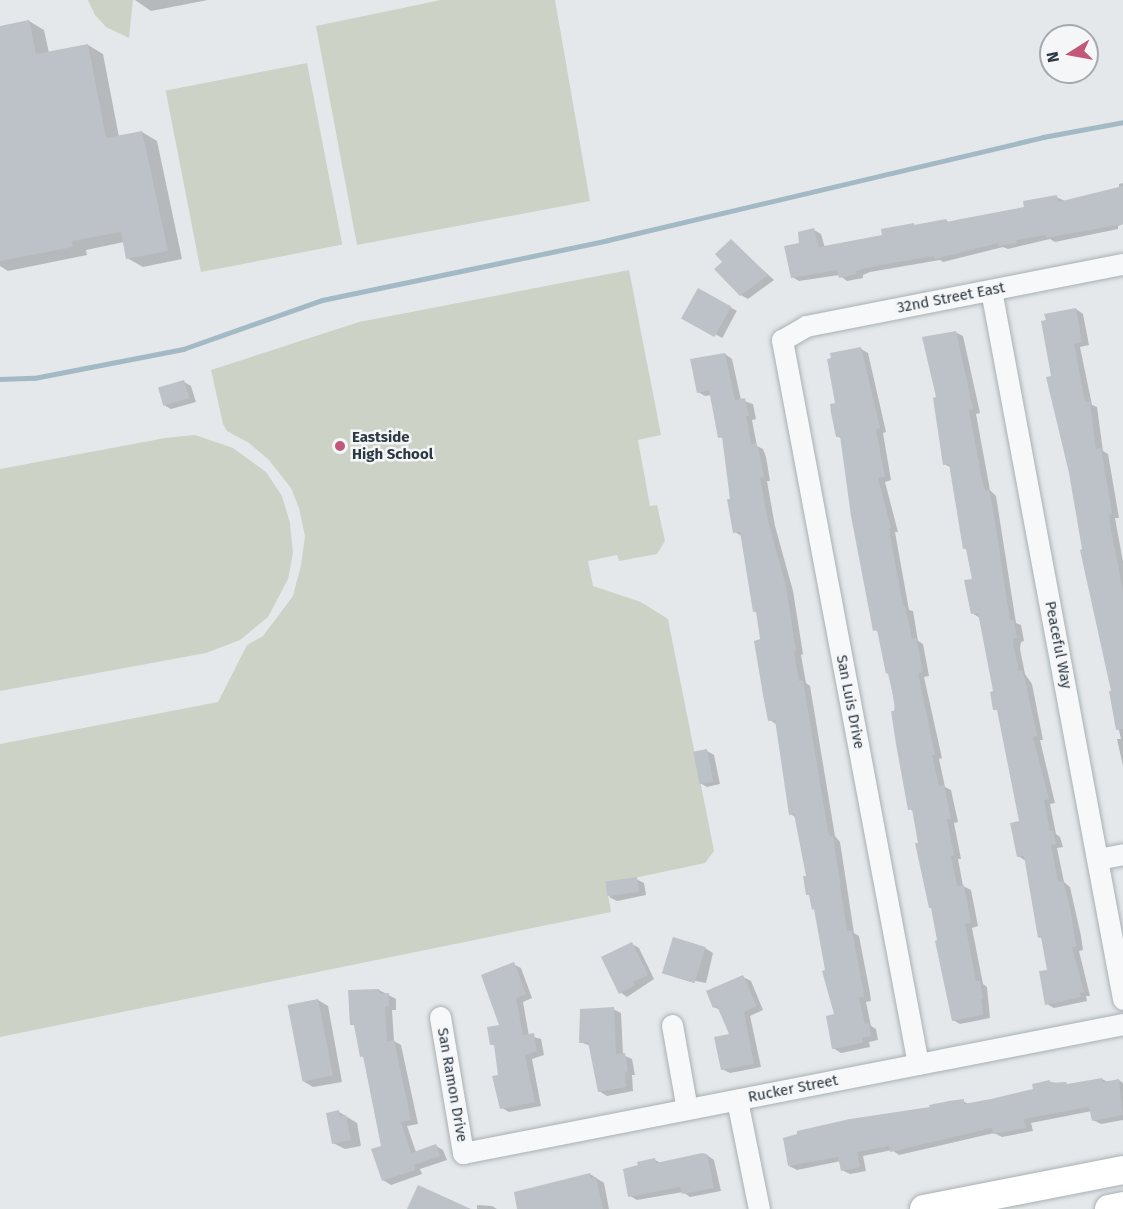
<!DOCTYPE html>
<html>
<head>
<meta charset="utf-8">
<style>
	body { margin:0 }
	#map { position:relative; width:1123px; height:1209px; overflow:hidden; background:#e4e8ea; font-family:"Fira Sans",sans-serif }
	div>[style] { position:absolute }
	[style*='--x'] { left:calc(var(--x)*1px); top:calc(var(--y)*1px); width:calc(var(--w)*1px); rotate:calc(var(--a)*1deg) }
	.green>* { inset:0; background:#ccd3c6; transform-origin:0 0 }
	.shadow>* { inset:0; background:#0003; transform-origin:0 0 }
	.stream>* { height:5px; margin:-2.5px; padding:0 2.5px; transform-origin:2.5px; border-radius:2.5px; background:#a3bac6 }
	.building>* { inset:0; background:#bcc2c7; transform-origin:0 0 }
	.roads { filter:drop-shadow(0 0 2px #a9b0b4) drop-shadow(0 0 2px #a9b0b4) }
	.street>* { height:21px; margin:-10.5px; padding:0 10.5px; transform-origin:10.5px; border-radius:10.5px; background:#f6f8f9 }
	.secondary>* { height:28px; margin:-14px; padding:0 14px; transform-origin:14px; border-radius:14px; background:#fff }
	.dots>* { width:16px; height:16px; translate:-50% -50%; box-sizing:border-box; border:3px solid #f4f6f8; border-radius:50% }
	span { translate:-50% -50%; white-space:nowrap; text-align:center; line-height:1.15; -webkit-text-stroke:5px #f4f6f8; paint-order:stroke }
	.street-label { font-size:15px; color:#2d3841 }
	.poi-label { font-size:15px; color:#2d3841; font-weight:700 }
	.left { translate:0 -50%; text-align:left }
	.north { position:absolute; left:1039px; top:24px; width:60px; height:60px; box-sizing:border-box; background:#f4f6f8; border:2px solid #a4aaaf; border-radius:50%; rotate:259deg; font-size:16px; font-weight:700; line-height:24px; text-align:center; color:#2d3841 }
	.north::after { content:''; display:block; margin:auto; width:21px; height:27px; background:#c25779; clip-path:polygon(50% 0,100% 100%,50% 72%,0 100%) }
</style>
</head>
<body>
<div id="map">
	<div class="green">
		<i style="clip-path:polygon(88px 0,133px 0,129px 38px,106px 27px,95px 15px)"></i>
		<i style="clip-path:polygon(441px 0,555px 0,590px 201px,357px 245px,316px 26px)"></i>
		<i style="left:307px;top:63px;width:185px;height:144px;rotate:79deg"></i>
		<i style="clip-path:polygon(629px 270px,661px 435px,638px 440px,650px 506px,657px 505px,665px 541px,657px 554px,619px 561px,617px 555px,588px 561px,593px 586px,641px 602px,668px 619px,714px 851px,705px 863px,606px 884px,611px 912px,0 1037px,0 744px,218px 702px,247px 645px,263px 636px,293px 596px,301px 565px,305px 536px,299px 508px,291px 488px,268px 459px,249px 443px,227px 431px,223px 424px,211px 370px,359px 322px)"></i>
		<i style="clip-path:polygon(195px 435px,233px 448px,266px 472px,282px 496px,290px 523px,293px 553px,288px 579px,268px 617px,240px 640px,206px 653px,0 691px,0 469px,165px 438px)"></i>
	</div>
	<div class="shadow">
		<i style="clip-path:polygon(135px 0,208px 0,151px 11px)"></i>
		<i style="clip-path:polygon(29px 21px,44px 30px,49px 53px,88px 45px,103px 54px,119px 137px,142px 132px,157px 141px,182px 259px,143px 267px,127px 258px,124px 242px,86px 250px,87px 255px,8px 271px,0 266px,0 27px)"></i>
		<i style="clip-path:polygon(1123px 183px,1123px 224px,1118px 226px,1118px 229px,1055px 242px,1050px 239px,1008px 249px,1003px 247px,943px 262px,940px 260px,870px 272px,863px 275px,863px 278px,847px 281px,839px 275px,799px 281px,792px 277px,801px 244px,814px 230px,821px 234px,825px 248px,883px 236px,913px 224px,917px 226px,946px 220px,950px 223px,1026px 208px,1056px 197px,1065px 201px,1119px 188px,1119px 184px)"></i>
		<i style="clip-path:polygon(731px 241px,774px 280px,748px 299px,741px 295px,724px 262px)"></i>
		<i style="left:698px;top:290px;width:44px;height:31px;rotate:28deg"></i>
		<i style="clip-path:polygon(1076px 309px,1083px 314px,1089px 345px,1080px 347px,1092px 405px,1097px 407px,1103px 451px,1108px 454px,1119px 518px,1115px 518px,1123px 562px,1123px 766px,1117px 739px,1121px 739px,1110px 692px,1113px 692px,1053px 377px)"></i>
		<i style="clip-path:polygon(955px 332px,963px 336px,980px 413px,976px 414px,990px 490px,996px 496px,1016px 623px,1021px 625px,1024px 641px,1021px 642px,1020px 649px,1025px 674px,1032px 684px,1043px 740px,1040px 740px,1055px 803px,1050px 804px,1056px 834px,1060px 837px,1063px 847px,1057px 848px,1064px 882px,1070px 887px,1081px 936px,1083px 950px,1079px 951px,1090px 996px,1086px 996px,1087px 1001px,1054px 1008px,1047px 1004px,1049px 971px,1043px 939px,1039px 937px,1026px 861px,1018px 856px,1020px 822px,980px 618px,972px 613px,974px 580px,952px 468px,944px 464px,938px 398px)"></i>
		<i style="clip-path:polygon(861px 349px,868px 353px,886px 432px,883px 433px,891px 480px,885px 482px,898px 532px,895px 532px,909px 610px,913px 611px,918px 641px,923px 644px,929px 676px,924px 677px,942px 758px,939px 759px,945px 787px,951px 790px,958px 822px,954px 823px,961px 859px,958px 859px,963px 886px,971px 890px,978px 926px,972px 928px,983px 984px,987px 987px,990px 1018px,960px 1024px,953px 1020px,914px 812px,910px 809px,890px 675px,887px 673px,879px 632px,875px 630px,852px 516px,842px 439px,837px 436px,837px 404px)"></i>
		<i style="clip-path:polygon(725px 354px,732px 359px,741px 400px,753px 404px,756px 419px,752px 420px,757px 446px,763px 449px,766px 457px,770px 481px,767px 481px,775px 526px,793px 591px,803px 654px,801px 655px,806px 683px,810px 686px,835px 836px,840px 842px,854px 933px,859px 936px,870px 993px,871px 1001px,866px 1002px,871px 1026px,876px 1029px,878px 1040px,869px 1042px,870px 1047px,841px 1053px,833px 1048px,835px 1015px,816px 910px,811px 896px,807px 894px,808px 877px,797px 818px,790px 814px,777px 725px,770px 720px,762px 641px,757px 613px,754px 611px,743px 537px,735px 532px,724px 439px,720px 437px,712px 395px,705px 396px,698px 392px)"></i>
		<i style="clip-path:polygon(184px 382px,191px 386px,196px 402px,171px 409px,164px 405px)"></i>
		<i style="clip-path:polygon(707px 751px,714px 755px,720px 784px,707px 787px,700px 783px)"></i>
		<i style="clip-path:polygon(636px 879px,644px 883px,646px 895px,617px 901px,609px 897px)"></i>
		<i style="clip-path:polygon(632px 944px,639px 948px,654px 979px,627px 997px,620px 992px)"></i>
		<i style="clip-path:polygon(705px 948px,713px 953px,706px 983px,675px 977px,668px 973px)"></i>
		<i style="clip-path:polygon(513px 964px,521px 968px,532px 998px,523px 1002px,529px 1036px,541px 1039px,544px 1055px,532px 1059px,541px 1106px,509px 1112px,502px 1108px,496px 1047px,492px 1044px,501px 1026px)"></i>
		<i style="clip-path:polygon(743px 977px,751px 981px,763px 1010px,750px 1016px,761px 1067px,730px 1073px,722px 1069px,731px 1035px,720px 1010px,714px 1007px)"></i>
		<i style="clip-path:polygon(379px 990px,396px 999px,396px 1010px,392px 1010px,394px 1041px,401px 1045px,418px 1124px,407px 1126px,416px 1152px,436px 1146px,443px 1150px,447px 1160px,420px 1169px,422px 1174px,391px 1185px,383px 1180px,383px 1147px,365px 1058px,361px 1056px,356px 1026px,351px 1024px)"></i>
		<i style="clip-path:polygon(318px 1000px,328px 1006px,342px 1082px,313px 1087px,303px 1081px)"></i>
		<i style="clip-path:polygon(613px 1009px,621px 1013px,623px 1055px,632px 1059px,635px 1075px,632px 1075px,633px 1091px,607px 1096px,599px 1091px,591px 1046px,580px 1042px)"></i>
		<i style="clip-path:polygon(1102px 1079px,1108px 1082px,1119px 1080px,1123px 1083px,1123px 1120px,1101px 1124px,1093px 1120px,1092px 1111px,1031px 1123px,1033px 1131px,1002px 1137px,994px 1133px,899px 1155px,892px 1150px,863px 1156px,866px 1171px,850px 1174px,842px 1170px,841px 1161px,797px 1170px,789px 1166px,904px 1114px,963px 1101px,970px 1105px,1034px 1090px,1050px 1082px,1070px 1085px)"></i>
		<i style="clip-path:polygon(339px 1112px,357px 1123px,361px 1146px,345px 1149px,333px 1143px)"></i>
		<i style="clip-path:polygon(707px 1155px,714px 1160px,721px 1191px,690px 1197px,683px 1192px,637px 1200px,630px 1196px,640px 1166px,655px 1160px,661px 1163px)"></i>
		<i style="clip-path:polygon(590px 1174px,604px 1183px,609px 1209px,518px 1209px)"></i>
		<i style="clip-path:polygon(477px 1205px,492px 1206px,497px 1209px,477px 1209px)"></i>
	</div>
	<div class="stream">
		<i style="--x:0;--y:379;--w:34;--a:-2"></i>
		<i style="--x:34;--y:378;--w:152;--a:-11"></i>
		<i style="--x:183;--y:349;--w:147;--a:-19.4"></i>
		<i style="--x:322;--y:300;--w:292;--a:-11.8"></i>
		<i style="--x:608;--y:240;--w:447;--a:-13.3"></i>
		<i style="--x:1043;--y:137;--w:81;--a:-10.6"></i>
	</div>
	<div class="building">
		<i style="clip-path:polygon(29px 20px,36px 54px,88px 44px,106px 138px,142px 131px,168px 251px,126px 259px,121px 232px,72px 241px,73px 247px,0 261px,0 26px)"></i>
		<i style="clip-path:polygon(1123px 186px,1123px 224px,1046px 238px,1046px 235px,1016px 240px,1017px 243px,999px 246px,998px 243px,935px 259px,934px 256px,892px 263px,862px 269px,856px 271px,856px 274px,839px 278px,837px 270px,791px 278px,784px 246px,799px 243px,798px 232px,814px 228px,819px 247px,882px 235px,881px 229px,914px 223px,914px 225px,946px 219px,947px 222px,961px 219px,1024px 207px,1023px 201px,1057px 195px,1058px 202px)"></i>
		<i style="clip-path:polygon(731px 239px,768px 275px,740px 296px,714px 269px,722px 262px,715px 254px)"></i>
		<i style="left:698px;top:288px;width:38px;height:35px;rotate:29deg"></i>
		<i style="clip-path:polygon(1076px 308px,1082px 342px,1074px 344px,1085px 402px,1090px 402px,1096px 449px,1101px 448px,1112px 514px,1109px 515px,1111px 530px,1123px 591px,1123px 729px,1116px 730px,1109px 691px,1111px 691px,1080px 550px,1082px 549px,1069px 473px,1046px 377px,1051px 376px,1041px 321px,1046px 320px,1044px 314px)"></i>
		<i style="clip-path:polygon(956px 331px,973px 409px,969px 410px,983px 485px,986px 491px,989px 490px,993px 509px,1010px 620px,1014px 620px,1017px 638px,1014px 638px,1013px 644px,1019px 671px,1022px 670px,1025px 679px,1037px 736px,1033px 737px,1049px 799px,1044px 800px,1050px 831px,1053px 831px,1056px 844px,1051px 845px,1057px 876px,1059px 882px,1063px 881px,1071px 912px,1076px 947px,1072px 947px,1084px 992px,1080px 993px,1081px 997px,1045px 1005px,1039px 971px,1047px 970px,1041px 937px,1038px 938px,1024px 856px,1017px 857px,1010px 823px,1019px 821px,997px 710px,993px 710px,990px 692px,993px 691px,978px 613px,971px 614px,964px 580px,972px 579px,966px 549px,963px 549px,949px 464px,943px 465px,933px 398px,936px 397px,922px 337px)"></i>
		<i style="clip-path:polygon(861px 347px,880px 428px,876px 429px,885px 477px,878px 478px,891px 528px,889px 529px,903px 606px,905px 606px,912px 639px,916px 638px,923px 672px,918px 673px,935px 755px,932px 755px,939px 786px,944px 785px,951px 819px,947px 819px,954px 855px,951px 856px,957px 886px,964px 885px,971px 923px,965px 924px,976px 981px,980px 981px,983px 999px,981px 999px,983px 1015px,952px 1021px,935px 941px,937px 940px,931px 908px,929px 908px,915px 843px,918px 843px,912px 809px,908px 810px,896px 744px,891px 711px,894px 711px,895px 705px,888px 673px,886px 674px,877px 630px,873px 631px,851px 516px,840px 436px,836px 437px,831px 413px,830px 404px,835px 403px,827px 359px,831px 358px,830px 353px)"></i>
		<i style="clip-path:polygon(725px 353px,735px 400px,745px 398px,749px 416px,746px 416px,751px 444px,756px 443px,759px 451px,764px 477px,760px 478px,768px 521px,786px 586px,796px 651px,794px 651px,799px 681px,803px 680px,828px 831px,830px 837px,833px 836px,847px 931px,852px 931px,863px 988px,864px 997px,859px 998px,865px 1024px,869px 1023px,871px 1036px,862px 1038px,863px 1043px,832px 1049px,826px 1016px,834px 1014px,822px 971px,825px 970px,814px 909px,812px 910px,809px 895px,806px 895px,803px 876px,806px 876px,794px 814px,789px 815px,775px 720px,768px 721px,763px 695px,754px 641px,760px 639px,756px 611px,753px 612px,740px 532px,733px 533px,727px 499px,730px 499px,722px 437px,718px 438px,709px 390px,697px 393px,690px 359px)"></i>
		<i style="left:184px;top:380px;width:19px;height:27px;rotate:74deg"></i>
		<i style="left:707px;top:749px;width:33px;height:14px;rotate:79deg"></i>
		<i style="left:637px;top:877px;width:15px;height:32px;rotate:82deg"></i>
		<i style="left:673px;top:937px;width:34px;height:38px;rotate:17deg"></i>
		<i style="clip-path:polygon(632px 942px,648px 975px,633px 982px,635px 985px,619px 994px,601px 957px)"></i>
		<i style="clip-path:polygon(514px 962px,526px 994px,516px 998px,523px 1035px,534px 1033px,537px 1051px,525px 1055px,535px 1102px,500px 1109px,492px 1076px,498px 1075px,494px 1045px,490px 1045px,487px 1027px,499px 1025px,481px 975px)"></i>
		<i style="clip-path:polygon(743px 975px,757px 1006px,744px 1012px,754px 1064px,721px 1070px,714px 1037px,729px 1034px,717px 1006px,713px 1008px,706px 991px)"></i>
		<i style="clip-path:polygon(379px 989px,380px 994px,389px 993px,389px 1006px,385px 1007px,387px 1041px,394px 1040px,404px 1087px,411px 1120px,401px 1122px,411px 1153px,436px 1144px,440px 1156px,414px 1165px,415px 1170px,382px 1181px,371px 1149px,381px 1146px,363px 1056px,360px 1057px,354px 1025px,350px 1025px,348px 990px)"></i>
		<i style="left:318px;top:999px;width:78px;height:31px;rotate:79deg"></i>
		<i style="clip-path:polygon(614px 1007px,616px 1054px,625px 1053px,628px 1071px,625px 1072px,626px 1087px,598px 1092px,588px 1042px,579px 1043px,580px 1009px)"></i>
		<i style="clip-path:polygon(1102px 1078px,1103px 1082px,1119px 1079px,1123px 1115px,1092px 1121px,1089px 1107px,1024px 1119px,1026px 1128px,993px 1134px,992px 1128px,890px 1152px,889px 1146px,857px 1152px,860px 1167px,841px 1171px,838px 1157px,788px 1166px,783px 1138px,797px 1134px,797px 1131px,850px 1119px,930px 1107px,929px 1105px,949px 1101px,964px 1099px,964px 1104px,991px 1099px,1033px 1089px,1032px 1084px,1050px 1080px,1050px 1083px,1066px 1082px,1067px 1084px)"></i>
		<i style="clip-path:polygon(339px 1110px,340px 1116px,346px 1115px,351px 1140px,332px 1144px,326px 1113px)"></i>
		<i style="clip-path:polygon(702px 1153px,707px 1154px,714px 1188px,682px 1194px,680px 1187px,628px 1197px,623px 1169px,638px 1165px,637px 1162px,655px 1158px,656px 1163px)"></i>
		<i style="clip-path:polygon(590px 1173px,591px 1178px,596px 1177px,603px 1209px,517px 1209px,514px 1192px)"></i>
		<i style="clip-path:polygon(418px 1185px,471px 1209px,407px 1209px)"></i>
	</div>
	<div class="roads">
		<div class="street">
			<i style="--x:991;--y:290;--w:721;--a:79.45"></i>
			<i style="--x:1098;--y:859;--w:25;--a:-11"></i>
			<i style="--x:440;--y:1017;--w:138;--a:80.4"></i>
			<i style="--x:463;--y:1153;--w:672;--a:-11.06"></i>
			<i style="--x:672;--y:1025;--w:85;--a:79.9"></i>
			<i style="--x:918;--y:1064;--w:737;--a:-100.64"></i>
			<i style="--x:782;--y:340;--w:28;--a:-30"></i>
			<i style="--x:806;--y:326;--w:323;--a:-11.1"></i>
			<i style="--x:737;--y:1100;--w:111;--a:78.6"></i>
		</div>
		<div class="secondary">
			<i style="--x:924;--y:1209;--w:203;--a:-11.1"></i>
			<i style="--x:1109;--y:1209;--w:14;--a:-12"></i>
		</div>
	</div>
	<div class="dots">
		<i style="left:340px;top:446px;background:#c25779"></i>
	</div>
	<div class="street-label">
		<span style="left:951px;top:298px;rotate:-11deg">32nd Street East</span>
		<span style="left:1058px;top:645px;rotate:79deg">Peaceful Way</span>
		<span style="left:850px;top:702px;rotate:79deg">San Luis Drive</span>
		<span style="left:452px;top:1085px;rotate:80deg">San Ramon Drive</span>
		<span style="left:793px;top:1089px;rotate:-11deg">Rucker Street</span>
	</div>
	<div class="poi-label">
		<span class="left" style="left:352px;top:446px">Eastside<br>High School</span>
	</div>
	<div class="north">N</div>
</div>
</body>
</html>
